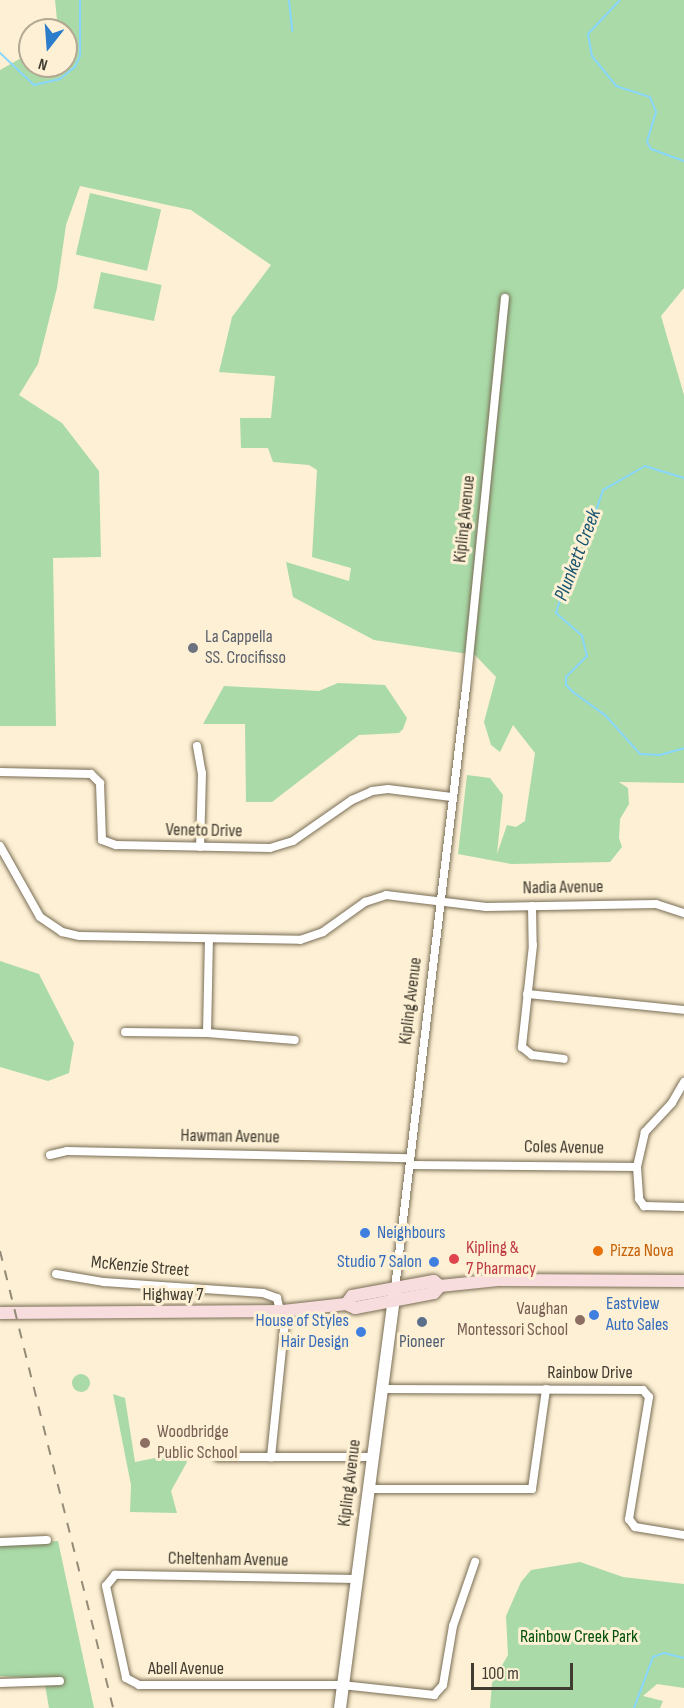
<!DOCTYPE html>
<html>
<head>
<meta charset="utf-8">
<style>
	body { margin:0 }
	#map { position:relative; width:684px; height:1708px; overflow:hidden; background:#fdf0d4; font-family:"Sofia Sans Condensed",sans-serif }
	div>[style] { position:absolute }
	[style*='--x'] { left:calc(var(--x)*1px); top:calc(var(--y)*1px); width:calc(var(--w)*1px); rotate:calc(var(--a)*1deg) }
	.green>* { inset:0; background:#a9daa7; transform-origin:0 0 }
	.round { border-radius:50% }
	.stream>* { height:2px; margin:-1px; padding:0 1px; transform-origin:1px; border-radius:1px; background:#88d6fd }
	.roads { filter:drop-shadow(0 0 2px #796d55) drop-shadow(0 0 2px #796d55) }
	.street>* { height:8px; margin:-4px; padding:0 4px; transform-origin:4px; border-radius:4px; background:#fff }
	.secondary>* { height:12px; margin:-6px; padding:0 6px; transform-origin:6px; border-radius:6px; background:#fff }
	.primary>* { height:12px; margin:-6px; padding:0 6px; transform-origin:6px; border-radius:6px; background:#f7dddd }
	.rail>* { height:2px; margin-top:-1px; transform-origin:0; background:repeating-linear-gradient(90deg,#938a78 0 10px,transparent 0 20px) }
	.dots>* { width:16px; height:16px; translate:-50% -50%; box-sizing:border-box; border:3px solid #fdf0d4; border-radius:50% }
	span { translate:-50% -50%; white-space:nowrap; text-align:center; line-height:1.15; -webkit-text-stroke:6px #fdf0d4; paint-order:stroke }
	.street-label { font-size:18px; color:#413c31 }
	.worship-label { font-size:18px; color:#5b616d }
	.left { translate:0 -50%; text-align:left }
	.shop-label { font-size:18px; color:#366cbe }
	.right { translate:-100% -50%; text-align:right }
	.health-label { font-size:18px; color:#be3a42 }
	.food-label { font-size:18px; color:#c56008 }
	.education-label { font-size:18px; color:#785e54 }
	.service-label { font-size:18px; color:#4e5e75 }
	.park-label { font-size:18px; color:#005007 }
	.water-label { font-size:20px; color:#195671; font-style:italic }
	.north { position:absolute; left:18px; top:18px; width:60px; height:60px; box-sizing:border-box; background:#fdf0d4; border:2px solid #b2a893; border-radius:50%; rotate:197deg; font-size:16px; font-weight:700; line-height:24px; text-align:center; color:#413c31 }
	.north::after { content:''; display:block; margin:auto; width:21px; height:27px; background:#2b7dcc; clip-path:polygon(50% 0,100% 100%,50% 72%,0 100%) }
	.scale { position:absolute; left:471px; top:1663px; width:102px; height:27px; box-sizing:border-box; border:3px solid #413c31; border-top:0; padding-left:8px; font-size:18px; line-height:21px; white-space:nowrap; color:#413c31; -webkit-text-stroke:4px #fdf0d4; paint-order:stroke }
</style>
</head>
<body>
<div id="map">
	<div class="green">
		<i style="clip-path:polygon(55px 0,684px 0,684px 288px,661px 316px,684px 395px,684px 783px,619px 782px,628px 788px,629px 804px,620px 819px,619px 838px,622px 847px,610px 862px,511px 864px,458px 854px,467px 775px,490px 778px,503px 795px,497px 854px,507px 825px,516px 827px,525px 821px,535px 753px,513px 725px,500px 752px,491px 745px,484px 722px,496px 677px,475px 655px,374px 640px,293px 597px,286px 562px,349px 581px,351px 568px,312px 557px,317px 470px,309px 465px,273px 462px,268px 448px,241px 448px,240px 418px,271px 418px,275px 376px,219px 372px,232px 317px,271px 265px,191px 210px,80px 186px,66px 225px,57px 288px,38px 364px,19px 395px,62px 423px,99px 471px,101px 557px,53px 558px,56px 726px,0 726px,0 70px,30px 53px,30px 66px,66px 66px,66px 30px,58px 30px)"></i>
		<i style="left:90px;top:193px;width:73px;height:63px;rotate:13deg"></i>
		<i style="left:101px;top:272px;width:62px;height:37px;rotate:12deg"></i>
		<i style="clip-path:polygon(338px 683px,385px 685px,407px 718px,403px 729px,399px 733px,359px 735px,272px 802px,246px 802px,245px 724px,203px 724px,224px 686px,319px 691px)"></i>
		<i style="clip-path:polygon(0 961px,39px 974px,74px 1043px,69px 1073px,48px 1081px,0 1067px)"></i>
		<i class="round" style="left:72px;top:1374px;width:18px;height:18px"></i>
		<i style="clip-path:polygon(113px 1394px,125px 1398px,135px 1462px,185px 1452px,187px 1462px,171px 1491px,177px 1513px,130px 1512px,131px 1485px)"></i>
		<i style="clip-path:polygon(58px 1541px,94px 1708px,49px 1708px,44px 1679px,0 1676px,0 1544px)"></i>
		<i style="clip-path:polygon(580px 1562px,623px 1577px,684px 1584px,684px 1688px,657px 1684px,643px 1696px,663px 1701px,660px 1708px,490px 1708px,492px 1683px,508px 1655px,506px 1616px,521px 1582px,531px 1570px)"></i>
	</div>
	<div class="stream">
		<i style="--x:289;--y:0;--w:31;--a:84"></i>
		<i style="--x:620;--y:0;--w:47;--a:133.3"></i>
		<i style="--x:588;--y:34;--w:22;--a:80"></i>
		<i style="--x:592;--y:56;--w:38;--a:51"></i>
		<i style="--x:616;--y:86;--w:36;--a:18"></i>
		<i style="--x:650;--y:97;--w:16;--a:68"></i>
		<i style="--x:656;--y:112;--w:31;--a:107"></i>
		<i style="--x:647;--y:142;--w:8;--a:60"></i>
		<i style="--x:651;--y:149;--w:35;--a:20"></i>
		<i style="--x:0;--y:53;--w:47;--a:43.3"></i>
		<i style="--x:34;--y:85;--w:27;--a:-13"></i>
		<i style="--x:60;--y:79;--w:19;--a:-39"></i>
		<i style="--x:75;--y:67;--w:12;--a:-66"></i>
		<i style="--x:80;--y:56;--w:56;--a:-90"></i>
		<i style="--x:684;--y:478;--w:41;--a:-162.9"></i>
		<i style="--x:645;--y:466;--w:48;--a:150.3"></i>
		<i style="--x:603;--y:490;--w:84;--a:108.6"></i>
		<i style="--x:576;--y:570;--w:22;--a:124"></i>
		<i style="--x:564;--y:588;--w:26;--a:108"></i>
		<i style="--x:556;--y:613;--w:35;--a:41"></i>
		<i style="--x:582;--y:636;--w:21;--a:76"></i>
		<i style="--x:587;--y:656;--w:30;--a:135"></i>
		<i style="--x:566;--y:677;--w:8;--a:90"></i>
		<i style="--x:566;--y:685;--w:10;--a:45"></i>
		<i style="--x:573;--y:692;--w:39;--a:36"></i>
		<i style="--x:605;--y:715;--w:52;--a:48.1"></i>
		<i style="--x:640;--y:754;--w:20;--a:3"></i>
		<i style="--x:660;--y:755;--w:25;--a:-16"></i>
		<i style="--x:634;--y:1708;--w:54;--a:-69.6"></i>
		<i style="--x:653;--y:1657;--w:12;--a:-20"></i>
		<i style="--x:664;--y:1653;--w:21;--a:14"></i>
	</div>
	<div class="roads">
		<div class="street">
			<i style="--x:197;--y:746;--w:27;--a:80"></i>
			<i style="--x:202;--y:773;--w:74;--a:91.5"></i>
			<i style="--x:0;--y:772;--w:91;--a:1.3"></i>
			<i style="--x:91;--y:774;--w:13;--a:45"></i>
			<i style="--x:100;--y:783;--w:57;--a:88"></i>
			<i style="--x:102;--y:840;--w:15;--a:20"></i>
			<i style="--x:116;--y:845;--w:154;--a:1.1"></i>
			<i style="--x:270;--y:848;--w:24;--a:-17"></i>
			<i style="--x:293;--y:841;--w:72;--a:-34.8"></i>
			<i style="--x:352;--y:800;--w:22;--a:-24"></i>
			<i style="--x:372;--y:791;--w:16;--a:-7"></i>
			<i style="--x:388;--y:789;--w:64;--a:7.2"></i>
			<i style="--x:0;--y:846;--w:81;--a:60.6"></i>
			<i style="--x:40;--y:917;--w:27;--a:34"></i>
			<i style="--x:62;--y:932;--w:18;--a:13"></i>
			<i style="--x:80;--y:936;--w:220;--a:1"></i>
			<i style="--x:300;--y:940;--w:24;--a:-19"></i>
			<i style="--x:323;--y:932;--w:52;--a:-35.5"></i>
			<i style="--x:365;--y:902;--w:22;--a:-18"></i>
			<i style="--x:386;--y:895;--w:101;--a:6.8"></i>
			<i style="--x:486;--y:907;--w:170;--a:-1"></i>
			<i style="--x:656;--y:904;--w:29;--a:18"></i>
			<i style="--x:532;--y:906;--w:39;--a:89"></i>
			<i style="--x:533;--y:945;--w:103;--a:96.2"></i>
			<i style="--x:522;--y:1047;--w:13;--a:39"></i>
			<i style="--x:532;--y:1055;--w:32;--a:7"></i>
			<i style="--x:527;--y:994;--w:158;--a:5.8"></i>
			<i style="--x:125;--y:1032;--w:82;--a:0.7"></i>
			<i style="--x:207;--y:1033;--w:88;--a:4.5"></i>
			<i style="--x:207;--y:1033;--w:94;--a:-88.8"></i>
			<i style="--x:684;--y:1082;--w:24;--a:120"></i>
			<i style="--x:672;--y:1103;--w:40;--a:133"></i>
			<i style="--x:645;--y:1132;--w:36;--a:103"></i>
			<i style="--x:637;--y:1167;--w:32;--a:86"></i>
			<i style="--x:639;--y:1199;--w:9;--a:54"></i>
			<i style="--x:644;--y:1206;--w:40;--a:1.4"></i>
			<i style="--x:50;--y:1155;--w:17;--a:-13"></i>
			<i style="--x:67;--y:1151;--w:343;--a:1.2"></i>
			<i style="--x:410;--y:1165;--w:227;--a:0.5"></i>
			<i style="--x:56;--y:1274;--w:49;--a:9.5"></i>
			<i style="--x:104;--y:1282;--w:159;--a:4"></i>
			<i style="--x:263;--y:1293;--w:15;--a:20"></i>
			<i style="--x:277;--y:1298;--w:32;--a:77"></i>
			<i style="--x:284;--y:1329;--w:129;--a:95.8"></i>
			<i style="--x:395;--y:1288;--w:604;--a:-83.25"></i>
			<i style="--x:466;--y:688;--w:392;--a:-84.3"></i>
			<i style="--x:381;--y:1389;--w:262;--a:0.2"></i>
			<i style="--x:643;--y:1390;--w:9;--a:49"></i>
			<i style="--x:649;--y:1397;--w:124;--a:99.3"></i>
			<i style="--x:629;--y:1519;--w:10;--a:53"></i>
			<i style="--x:635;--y:1527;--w:50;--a:9.3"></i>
			<i style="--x:218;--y:1457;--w:154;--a:0"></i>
			<i style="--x:368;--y:1489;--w:164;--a:0"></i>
			<i style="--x:532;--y:1489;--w:101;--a:-82"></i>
			<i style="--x:0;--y:1542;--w:47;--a:-2.4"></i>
			<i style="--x:356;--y:1579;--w:241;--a:-179"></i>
			<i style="--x:115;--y:1575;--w:14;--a:129"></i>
			<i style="--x:106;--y:1586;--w:94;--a:77.7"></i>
			<i style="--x:126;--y:1678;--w:15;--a:28"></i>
			<i style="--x:139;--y:1685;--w:203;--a:0"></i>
			<i style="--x:342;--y:1685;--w:93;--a:6.2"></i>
			<i style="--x:434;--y:1695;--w:13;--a:-48"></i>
			<i style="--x:443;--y:1685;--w:60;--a:-80.4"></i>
			<i style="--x:453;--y:1626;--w:68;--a:-71"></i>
			<i style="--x:0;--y:1683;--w:60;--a:-1.9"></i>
		</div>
		<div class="secondary">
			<i style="--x:340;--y:1708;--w:424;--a:-82.5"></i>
		</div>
		<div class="primary">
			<i style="--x:346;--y:1304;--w:10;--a:-53"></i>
			<i style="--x:352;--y:1296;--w:83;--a:-10.4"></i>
			<i style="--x:434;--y:1281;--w:8;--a:40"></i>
			<i style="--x:440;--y:1286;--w:58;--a:-5.9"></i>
			<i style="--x:498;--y:1280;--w:186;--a:0.3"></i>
			<i style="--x:0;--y:1313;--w:283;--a:-0.4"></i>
			<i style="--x:283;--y:1311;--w:63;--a:-6.3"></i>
			<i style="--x:346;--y:1304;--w:10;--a:24"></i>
			<i style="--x:355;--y:1308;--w:80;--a:-10.8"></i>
			<i style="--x:434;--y:1293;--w:9;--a:-49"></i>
		</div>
	</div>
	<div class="rail">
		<i style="--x:0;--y:1251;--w:471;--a:76.1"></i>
	</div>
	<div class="dots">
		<i style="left:193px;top:648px;background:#6b7280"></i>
		<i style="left:365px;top:1233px;background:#3f7fe0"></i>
		<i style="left:598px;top:1251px;background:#e8710a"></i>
		<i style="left:454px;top:1259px;background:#e0444e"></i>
		<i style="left:434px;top:1262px;background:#3f7fe0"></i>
		<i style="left:594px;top:1315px;background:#3f7fe0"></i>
		<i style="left:580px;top:1320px;background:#8d6e63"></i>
		<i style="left:422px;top:1322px;background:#5c6f8a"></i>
		<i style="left:361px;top:1332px;background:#3f7fe0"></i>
		<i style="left:145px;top:1443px;background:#8d6e63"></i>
	</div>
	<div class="street-label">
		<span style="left:465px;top:519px;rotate:-84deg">Kipling Avenue</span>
		<span style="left:204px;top:831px;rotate:1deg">Veneto Drive</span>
		<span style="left:563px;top:888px;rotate:-1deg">Nadia Avenue</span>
		<span style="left:411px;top:1001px;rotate:-83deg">Kipling Avenue</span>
		<span style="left:230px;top:1137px;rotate:1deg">Hawman Avenue</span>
		<span style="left:564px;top:1148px;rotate:1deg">Coles Avenue</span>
		<span style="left:140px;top:1267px;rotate:5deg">McKenzie Street</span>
		<span style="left:173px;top:1295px">Highway 7</span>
		<span style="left:590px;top:1373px">Rainbow Drive</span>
		<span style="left:350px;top:1483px;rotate:-83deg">Kipling Avenue</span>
		<span style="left:228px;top:1560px;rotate:1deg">Cheltenham Avenue</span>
		<span style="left:186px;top:1669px">Abell Avenue</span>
	</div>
	<div class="worship-label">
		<span class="left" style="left:205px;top:648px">La Cappella<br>SS. Crocifisso</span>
	</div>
	<div class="shop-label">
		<span class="left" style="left:377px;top:1233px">Neighbours</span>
		<span class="right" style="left:422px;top:1262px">Studio 7 Salon</span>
		<span class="left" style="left:606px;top:1315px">Eastview<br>Auto Sales</span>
		<span class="right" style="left:349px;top:1332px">House of Styles<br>Hair Design</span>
	</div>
	<div class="health-label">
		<span class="left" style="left:466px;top:1259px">Kipling &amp;<br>7 Pharmacy</span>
	</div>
	<div class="food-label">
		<span class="left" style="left:610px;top:1251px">Pizza Nova</span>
	</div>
	<div class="education-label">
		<span class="right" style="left:568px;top:1320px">Vaughan<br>Montessori School</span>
		<span class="left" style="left:157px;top:1443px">Woodbridge<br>Public School</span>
	</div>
	<div class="service-label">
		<span style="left:422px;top:1342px">Pioneer</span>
	</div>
	<div class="park-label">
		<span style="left:579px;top:1637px">Rainbow Creek Park</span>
	</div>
	<div class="water-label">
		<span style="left:578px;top:555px;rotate:-69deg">Plunkett Creek</span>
	</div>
	<div class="north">N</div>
	<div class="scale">100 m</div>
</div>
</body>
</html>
